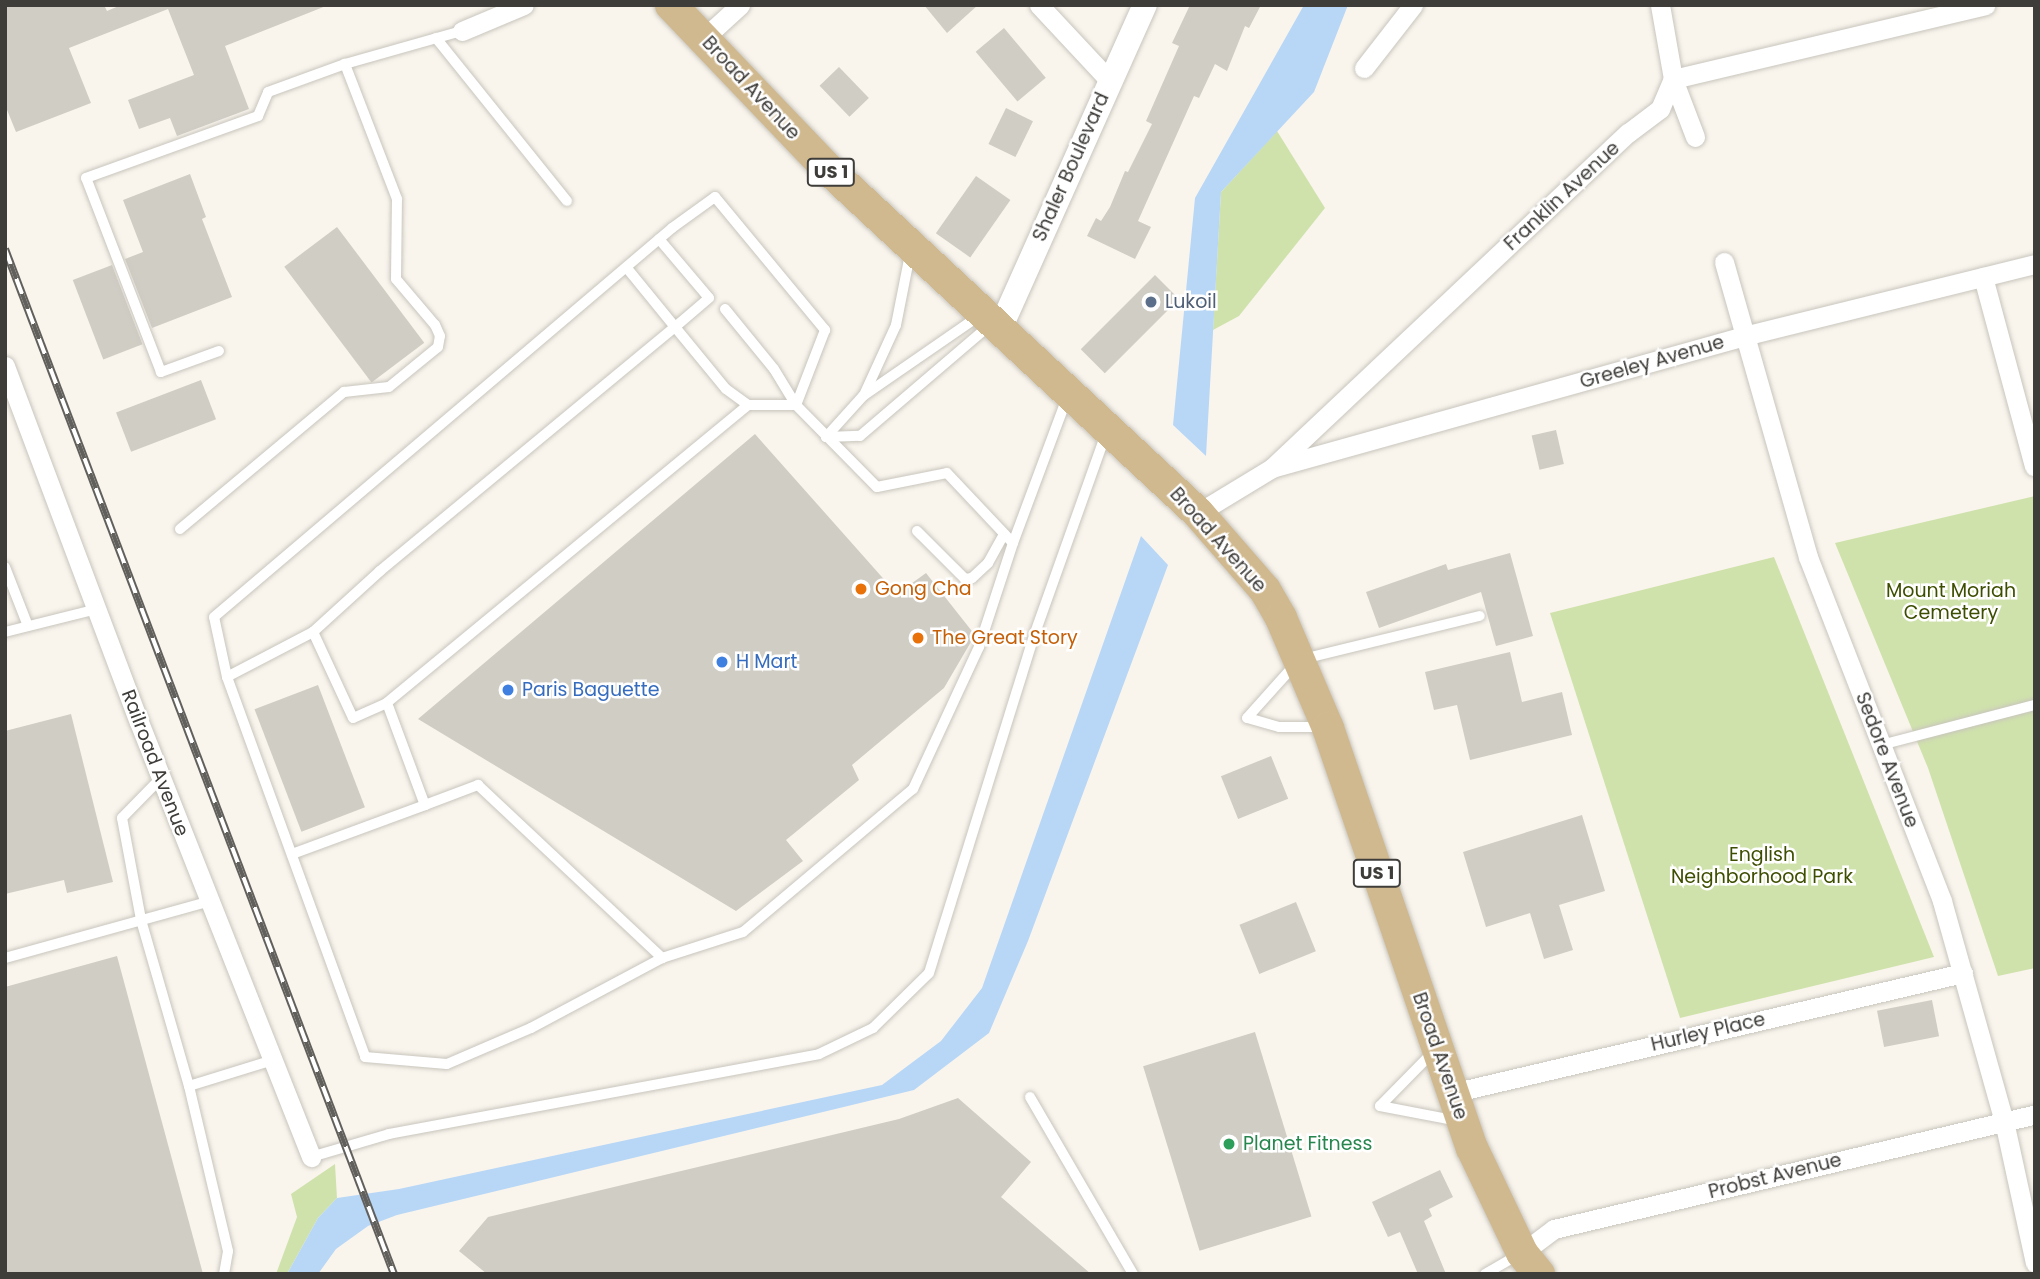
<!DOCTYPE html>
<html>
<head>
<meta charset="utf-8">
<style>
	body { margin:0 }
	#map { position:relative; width:2040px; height:1279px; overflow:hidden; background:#f9f5ed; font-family:Poppins,sans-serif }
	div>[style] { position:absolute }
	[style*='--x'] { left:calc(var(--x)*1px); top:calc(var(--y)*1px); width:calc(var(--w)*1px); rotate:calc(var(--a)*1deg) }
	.green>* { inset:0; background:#d0e2ac }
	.water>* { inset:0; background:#b8d7f6 }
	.building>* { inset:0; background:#d0cdc5; transform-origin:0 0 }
	.roads { filter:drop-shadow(0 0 2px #c8c5bd) drop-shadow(0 0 2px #c8c5bd) }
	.service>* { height:10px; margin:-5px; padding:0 5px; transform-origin:5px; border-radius:5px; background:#fff }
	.minor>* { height:19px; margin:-9.5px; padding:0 9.5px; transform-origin:9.5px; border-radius:9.5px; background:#fff }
	.tertiary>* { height:24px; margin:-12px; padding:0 12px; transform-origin:12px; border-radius:12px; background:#fff }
	.primary>* { height:32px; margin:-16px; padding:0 16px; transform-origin:16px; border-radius:16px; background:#d1b98f }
	.rail>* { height:8px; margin-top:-4px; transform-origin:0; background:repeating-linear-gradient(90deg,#fff 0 16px,#62605c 0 32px); box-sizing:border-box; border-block:2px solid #62605c }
	.dots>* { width:19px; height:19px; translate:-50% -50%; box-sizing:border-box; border:4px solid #fff; border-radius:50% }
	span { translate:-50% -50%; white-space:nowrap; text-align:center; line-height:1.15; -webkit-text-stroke:5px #fff; paint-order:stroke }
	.shield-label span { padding:2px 5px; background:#fff; border:2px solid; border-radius:5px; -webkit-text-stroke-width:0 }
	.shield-label { font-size:18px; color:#3e3d3a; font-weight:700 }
	.street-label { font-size:19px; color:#3e3d3a }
	.service-label { font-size:19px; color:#4e5e75 }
	.left { translate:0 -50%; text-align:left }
	.food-label { font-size:19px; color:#c56008 }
	.park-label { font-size:19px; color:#3d4e01 }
	.shop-label { font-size:19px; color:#366cbe }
	.leisure-label { font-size:19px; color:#27864d }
	.frame { position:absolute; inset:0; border:7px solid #3e3d3a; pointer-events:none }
</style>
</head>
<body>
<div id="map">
	<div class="green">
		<i style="clip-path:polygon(1277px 131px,1325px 208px,1239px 316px,1213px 330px,1221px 192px)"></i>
		<i style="clip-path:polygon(2035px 496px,2035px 968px,1998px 976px,1928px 768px,1835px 543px)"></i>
		<i style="clip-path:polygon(1774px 557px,1934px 957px,1680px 1018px,1550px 613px)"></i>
		<i style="clip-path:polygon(335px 1164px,337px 1198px,318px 1218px,287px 1274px,276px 1274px,297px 1217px,291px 1194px)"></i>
	</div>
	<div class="water">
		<i style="clip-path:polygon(1304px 5px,1348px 5px,1314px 92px,1221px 192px,1206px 456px,1173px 425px,1195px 198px)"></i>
		<i style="clip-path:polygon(1141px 536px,1168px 565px,1028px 941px,989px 1033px,914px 1090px,397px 1215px,368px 1226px,336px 1249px,318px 1274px,287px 1274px,318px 1218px,337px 1198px,399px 1189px,882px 1085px,941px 1041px,982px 988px)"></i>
	</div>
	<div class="building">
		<i style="clip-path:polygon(5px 5px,104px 5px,107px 11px,121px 5px,326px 6px,225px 46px,249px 109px,177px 136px,170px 118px,139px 129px,128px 100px,194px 75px,168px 9px,69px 48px,91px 103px,16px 132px,5px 105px)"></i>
		<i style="clip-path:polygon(924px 5px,978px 5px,947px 33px)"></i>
		<i style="clip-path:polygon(1190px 5px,1261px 5px,1249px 28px,1245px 26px,1227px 71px,1215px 64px,1199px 98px,1194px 96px,1138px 221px,1151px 227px,1135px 259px,1087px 236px,1096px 218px,1101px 221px,1110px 207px,1125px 171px,1128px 172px,1152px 124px,1146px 121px,1179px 46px,1172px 43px)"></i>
		<i style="left:1004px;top:28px;width:65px;height:37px;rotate:50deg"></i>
		<i style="left:839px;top:67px;width:43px;height:27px;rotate:46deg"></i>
		<i style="left:1006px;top:108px;width:30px;height:40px;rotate:26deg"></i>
		<i style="clip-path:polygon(190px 174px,206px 217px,202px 219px,232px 297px,152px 328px,125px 259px,143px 252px,123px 200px)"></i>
		<i style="left:976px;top:176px;width:42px;height:70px;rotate:35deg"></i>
		<i style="left:337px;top:227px;width:145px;height:66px;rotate:53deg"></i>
		<i style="left:112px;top:265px;width:85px;height:42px;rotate:69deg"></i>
		<i style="left:1155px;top:275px;width:34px;height:105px;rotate:45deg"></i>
		<i style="left:201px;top:380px;width:42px;height:91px;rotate:69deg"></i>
		<i style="left:1556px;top:430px;width:35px;height:25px;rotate:77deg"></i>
		<i style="clip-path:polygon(755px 434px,897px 594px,926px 573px,975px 635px,944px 688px,852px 765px,859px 780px,786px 840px,803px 861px,736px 911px,418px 719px)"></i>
		<i style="clip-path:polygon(1510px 553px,1533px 636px,1496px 646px,1481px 592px,1379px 628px,1366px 592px,1446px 564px,1448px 570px)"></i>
		<i style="clip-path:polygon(1510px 652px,1522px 702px,1562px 692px,1572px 735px,1470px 760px,1457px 705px,1434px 710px,1425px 672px)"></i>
		<i style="left:318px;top:685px;width:131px;height:68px;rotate:69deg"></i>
		<i style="clip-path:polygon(71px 714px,113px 882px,67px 893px,64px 880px,5px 894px,5px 731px)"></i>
		<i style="left:1271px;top:756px;width:46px;height:54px;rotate:68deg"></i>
		<i style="clip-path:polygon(1582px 815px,1605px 891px,1559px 905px,1573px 950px,1544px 959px,1530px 913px,1486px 927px,1463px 852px)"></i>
		<i style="left:1296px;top:902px;width:53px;height:61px;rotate:68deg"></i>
		<i style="clip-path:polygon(117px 956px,203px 1274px,5px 1274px,5px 987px)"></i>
		<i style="left:1932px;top:1000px;width:37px;height:56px;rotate:79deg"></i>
		<i style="left:1255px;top:1032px;width:193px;height:117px;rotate:73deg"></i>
		<i style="clip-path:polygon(958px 1098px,1031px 1162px,1001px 1197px,1091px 1274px,487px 1274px,459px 1251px,488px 1217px,899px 1119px)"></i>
		<i style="clip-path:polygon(1440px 1170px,1453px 1197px,1429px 1209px,1432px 1216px,1424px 1221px,1446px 1274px,1418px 1274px,1400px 1232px,1388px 1237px,1372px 1202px)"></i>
	</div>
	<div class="roads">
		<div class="service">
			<i style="--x:436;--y:38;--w:209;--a:51.2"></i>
			<i style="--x:659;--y:239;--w:77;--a:49.7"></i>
			<i style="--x:709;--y:298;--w:45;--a:139.5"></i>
			<i style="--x:675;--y:327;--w:80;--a:50.6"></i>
			<i style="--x:726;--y:389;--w:27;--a:36"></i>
			<i style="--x:748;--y:405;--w:48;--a:0"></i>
			<i style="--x:796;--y:405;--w:115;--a:45.4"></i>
			<i style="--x:877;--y:487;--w:71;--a:-11.3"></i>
			<i style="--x:947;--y:473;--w:96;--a:46.7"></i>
			<i style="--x:725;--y:309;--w:77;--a:50.8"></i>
			<i style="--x:774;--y:369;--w:42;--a:58.6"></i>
			<i style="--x:219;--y:351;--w:62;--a:160.1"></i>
			<i style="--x:161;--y:372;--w:208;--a:-111.1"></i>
			<i style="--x:86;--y:178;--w:183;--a:-19.8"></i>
			<i style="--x:258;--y:116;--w:26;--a:-67"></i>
			<i style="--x:268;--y:92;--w:82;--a:-20"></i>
			<i style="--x:345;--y:64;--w:122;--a:-15.8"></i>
			<i style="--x:864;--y:395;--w:77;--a:-65.4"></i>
			<i style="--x:896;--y:325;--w:72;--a:-78.8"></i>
			<i style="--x:748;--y:405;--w:468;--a:140.5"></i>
			<i style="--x:387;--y:703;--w:37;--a:156"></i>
			<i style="--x:353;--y:718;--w:95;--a:-114.9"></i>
			<i style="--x:313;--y:632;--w:97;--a:152.4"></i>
			<i style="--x:227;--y:677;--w:404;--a:70"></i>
			<i style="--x:365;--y:1057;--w:82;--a:4.9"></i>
			<i style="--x:447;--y:1064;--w:91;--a:-23.2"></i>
			<i style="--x:531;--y:1028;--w:149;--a:-28.1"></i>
			<i style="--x:662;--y:958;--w:85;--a:-17.8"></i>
			<i style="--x:743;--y:932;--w:222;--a:-40.1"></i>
			<i style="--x:913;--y:789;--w:157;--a:-65.1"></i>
			<i style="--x:979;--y:647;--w:109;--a:-71.9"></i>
			<i style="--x:1013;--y:543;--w:155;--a:-69.6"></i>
			<i style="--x:826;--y:437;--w:34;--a:-2"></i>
			<i style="--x:860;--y:436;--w:172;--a:-40.5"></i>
			<i style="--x:826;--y:437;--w:55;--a:-47.9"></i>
			<i style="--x:863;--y:396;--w:141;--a:-34.6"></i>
			<i style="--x:180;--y:529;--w:214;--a:-39.9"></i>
			<i style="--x:344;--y:392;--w:45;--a:-6.3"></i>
			<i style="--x:389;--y:387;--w:63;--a:-39.2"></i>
			<i style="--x:438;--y:347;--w:11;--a:-80"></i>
			<i style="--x:440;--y:336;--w:12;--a:-114"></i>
			<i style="--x:435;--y:325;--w:60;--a:-130.3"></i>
			<i style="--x:396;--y:279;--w:80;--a:-89.3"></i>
			<i style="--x:397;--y:199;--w:145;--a:-111.1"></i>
			<i style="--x:917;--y:531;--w:68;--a:45"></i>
			<i style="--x:965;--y:579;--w:7;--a:-8"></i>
			<i style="--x:972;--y:578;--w:22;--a:-43"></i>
			<i style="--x:988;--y:563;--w:33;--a:-61"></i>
			<i style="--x:5;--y:567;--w:63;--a:68.7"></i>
			<i style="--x:5;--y:632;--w:95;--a:-14"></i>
			<i style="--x:313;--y:632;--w:91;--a:-42.3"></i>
			<i style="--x:380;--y:571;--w:383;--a:-39.6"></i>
			<i style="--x:675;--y:327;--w:77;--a:-129.2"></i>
			<i style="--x:227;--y:677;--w:61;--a:-102.2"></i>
			<i style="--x:214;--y:617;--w:601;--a:-40.34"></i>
			<i style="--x:672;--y:228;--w:53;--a:-35.8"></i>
			<i style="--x:715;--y:197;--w:173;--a:50.4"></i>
			<i style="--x:825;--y:330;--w:80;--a:111.1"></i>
			<i style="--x:387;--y:703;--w:109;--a:69.6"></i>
			<i style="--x:425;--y:805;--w:57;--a:-20.7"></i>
			<i style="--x:478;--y:785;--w:253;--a:43.2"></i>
			<i style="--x:1321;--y:727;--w:42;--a:180"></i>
			<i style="--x:1279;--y:727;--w:33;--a:-164"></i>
			<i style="--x:1247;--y:718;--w:78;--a:-48.1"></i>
			<i style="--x:1299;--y:660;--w:186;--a:-13.7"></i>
			<i style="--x:1881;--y:745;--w:159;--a:-14.6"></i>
			<i style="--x:161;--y:778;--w:56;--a:134.3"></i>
			<i style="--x:122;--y:818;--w:104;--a:79.4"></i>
			<i style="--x:141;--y:920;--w:173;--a:73.9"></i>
			<i style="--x:292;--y:854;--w:142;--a:-20.2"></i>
			<i style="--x:5;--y:958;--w:213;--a:-15.5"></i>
			<i style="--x:1030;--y:1097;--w:205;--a:59.8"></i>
			<i style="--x:1380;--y:1106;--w:79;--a:10.9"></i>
			<i style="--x:1380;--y:1106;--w:76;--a:-45.5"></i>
			<i style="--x:311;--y:1157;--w:81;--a:-16.4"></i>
			<i style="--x:389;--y:1134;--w:437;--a:-10.5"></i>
			<i style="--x:819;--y:1054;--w:60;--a:-25.7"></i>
			<i style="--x:873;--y:1028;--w:78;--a:-44.5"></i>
			<i style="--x:929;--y:973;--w:356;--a:-72.7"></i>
			<i style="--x:1035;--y:633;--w:211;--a:-70.4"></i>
			<i style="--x:224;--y:1274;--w:23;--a:-80"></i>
			<i style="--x:228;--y:1251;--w:170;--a:-103.3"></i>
			<i style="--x:189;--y:1086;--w:88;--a:-17.2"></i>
			<i style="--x:1485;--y:1274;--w:38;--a:-30"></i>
		</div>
		<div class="minor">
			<i style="--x:1039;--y:5;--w:103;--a:47"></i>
			<i style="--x:1660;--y:5;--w:75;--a:80"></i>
			<i style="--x:1673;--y:79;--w:62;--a:69.2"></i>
			<i style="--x:462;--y:31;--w:67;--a:-22.8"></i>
			<i style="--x:704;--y:38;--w:49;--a:-42.5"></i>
			<i style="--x:1364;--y:68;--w:80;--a:-52.1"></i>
			<i style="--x:1724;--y:262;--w:307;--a:74.1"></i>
			<i style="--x:1808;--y:557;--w:369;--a:68.7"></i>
			<i style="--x:1942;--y:901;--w:229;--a:74.3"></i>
			<i style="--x:2004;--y:1121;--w:145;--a:77.7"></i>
			<i style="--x:1983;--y:277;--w:196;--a:74.9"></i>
			<i style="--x:5;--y:366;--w:380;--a:69.4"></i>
			<i style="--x:139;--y:722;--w:468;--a:68.4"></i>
			<i style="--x:1275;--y:467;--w:487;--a:-15.6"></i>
			<i style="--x:1744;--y:336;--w:300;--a:-13.9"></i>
			<i style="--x:1198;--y:513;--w:87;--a:-31.3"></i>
			<i style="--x:1272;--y:468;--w:489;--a:-43.3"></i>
			<i style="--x:1628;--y:133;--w:40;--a:-37"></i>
			<i style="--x:1660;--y:109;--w:33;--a:-67"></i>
			<i style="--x:1673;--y:79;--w:321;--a:-13.3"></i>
			<i style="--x:1452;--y:1093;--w:525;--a:-13.22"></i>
			<i style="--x:1522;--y:1253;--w:40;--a:-37"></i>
			<i style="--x:1554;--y:1229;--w:495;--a:-13.4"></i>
		</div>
		<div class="tertiary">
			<i style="--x:999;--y:331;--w:357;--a:-65.9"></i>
		</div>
		<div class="primary">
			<i style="--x:671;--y:5;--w:226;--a:46.3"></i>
			<i style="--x:827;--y:168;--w:507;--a:42.92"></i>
			<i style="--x:1198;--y:513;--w:102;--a:49"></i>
			<i style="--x:1265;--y:590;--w:32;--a:60"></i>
			<i style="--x:1281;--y:618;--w:120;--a:66.9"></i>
			<i style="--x:1328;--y:728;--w:444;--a:71.1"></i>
			<i style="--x:1472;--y:1148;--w:116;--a:64.5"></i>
			<i style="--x:1522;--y:1253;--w:27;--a:51"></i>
		</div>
	</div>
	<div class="rail">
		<i style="--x:5;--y:249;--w:1096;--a:69.22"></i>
	</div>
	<div class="dots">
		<i style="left:1151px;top:302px;background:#5c6f8a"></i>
		<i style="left:861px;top:589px;background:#e8710a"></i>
		<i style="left:918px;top:638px;background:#e8710a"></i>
		<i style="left:722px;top:662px;background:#3f7fe0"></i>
		<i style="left:508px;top:690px;background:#3f7fe0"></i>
		<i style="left:1229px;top:1144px;background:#2e9e5b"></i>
	</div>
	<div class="shield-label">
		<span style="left:831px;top:172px">US 1</span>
		<span style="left:1377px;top:873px">US 1</span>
	</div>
	<div class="street-label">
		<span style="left:751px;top:88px;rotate:47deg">Broad Avenue</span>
		<span style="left:1071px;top:167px;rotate:-66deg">Shaler Boulevard</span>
		<span style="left:1562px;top:196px;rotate:-43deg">Franklin Avenue</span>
		<span style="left:1652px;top:362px;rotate:-16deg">Greeley Avenue</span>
		<span style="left:1218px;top:540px;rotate:48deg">Broad Avenue</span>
		<span style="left:1887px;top:760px;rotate:69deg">Sedore Avenue</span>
		<span style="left:155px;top:763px;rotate:69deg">Railroad Avenue</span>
		<span style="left:1708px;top:1032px;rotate:-13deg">Hurley Place</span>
		<span style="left:1440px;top:1056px;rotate:71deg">Broad Avenue</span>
		<span style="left:1775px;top:1176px;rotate:-14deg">Probst Avenue</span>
	</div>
	<div class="service-label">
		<span class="left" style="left:1165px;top:302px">Lukoil</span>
	</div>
	<div class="food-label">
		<span class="left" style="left:875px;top:589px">Gong Cha</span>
		<span class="left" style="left:932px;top:638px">The Great Story</span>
	</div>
	<div class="park-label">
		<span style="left:1951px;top:602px">Mount Moriah<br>Cemetery</span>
		<span style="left:1762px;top:866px">English<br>Neighborhood Park</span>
	</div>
	<div class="shop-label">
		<span class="left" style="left:736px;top:662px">H Mart</span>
		<span class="left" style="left:522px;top:690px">Paris Baguette</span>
	</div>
	<div class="leisure-label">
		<span class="left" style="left:1243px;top:1144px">Planet Fitness</span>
	</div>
	<div class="frame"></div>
</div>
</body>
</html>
